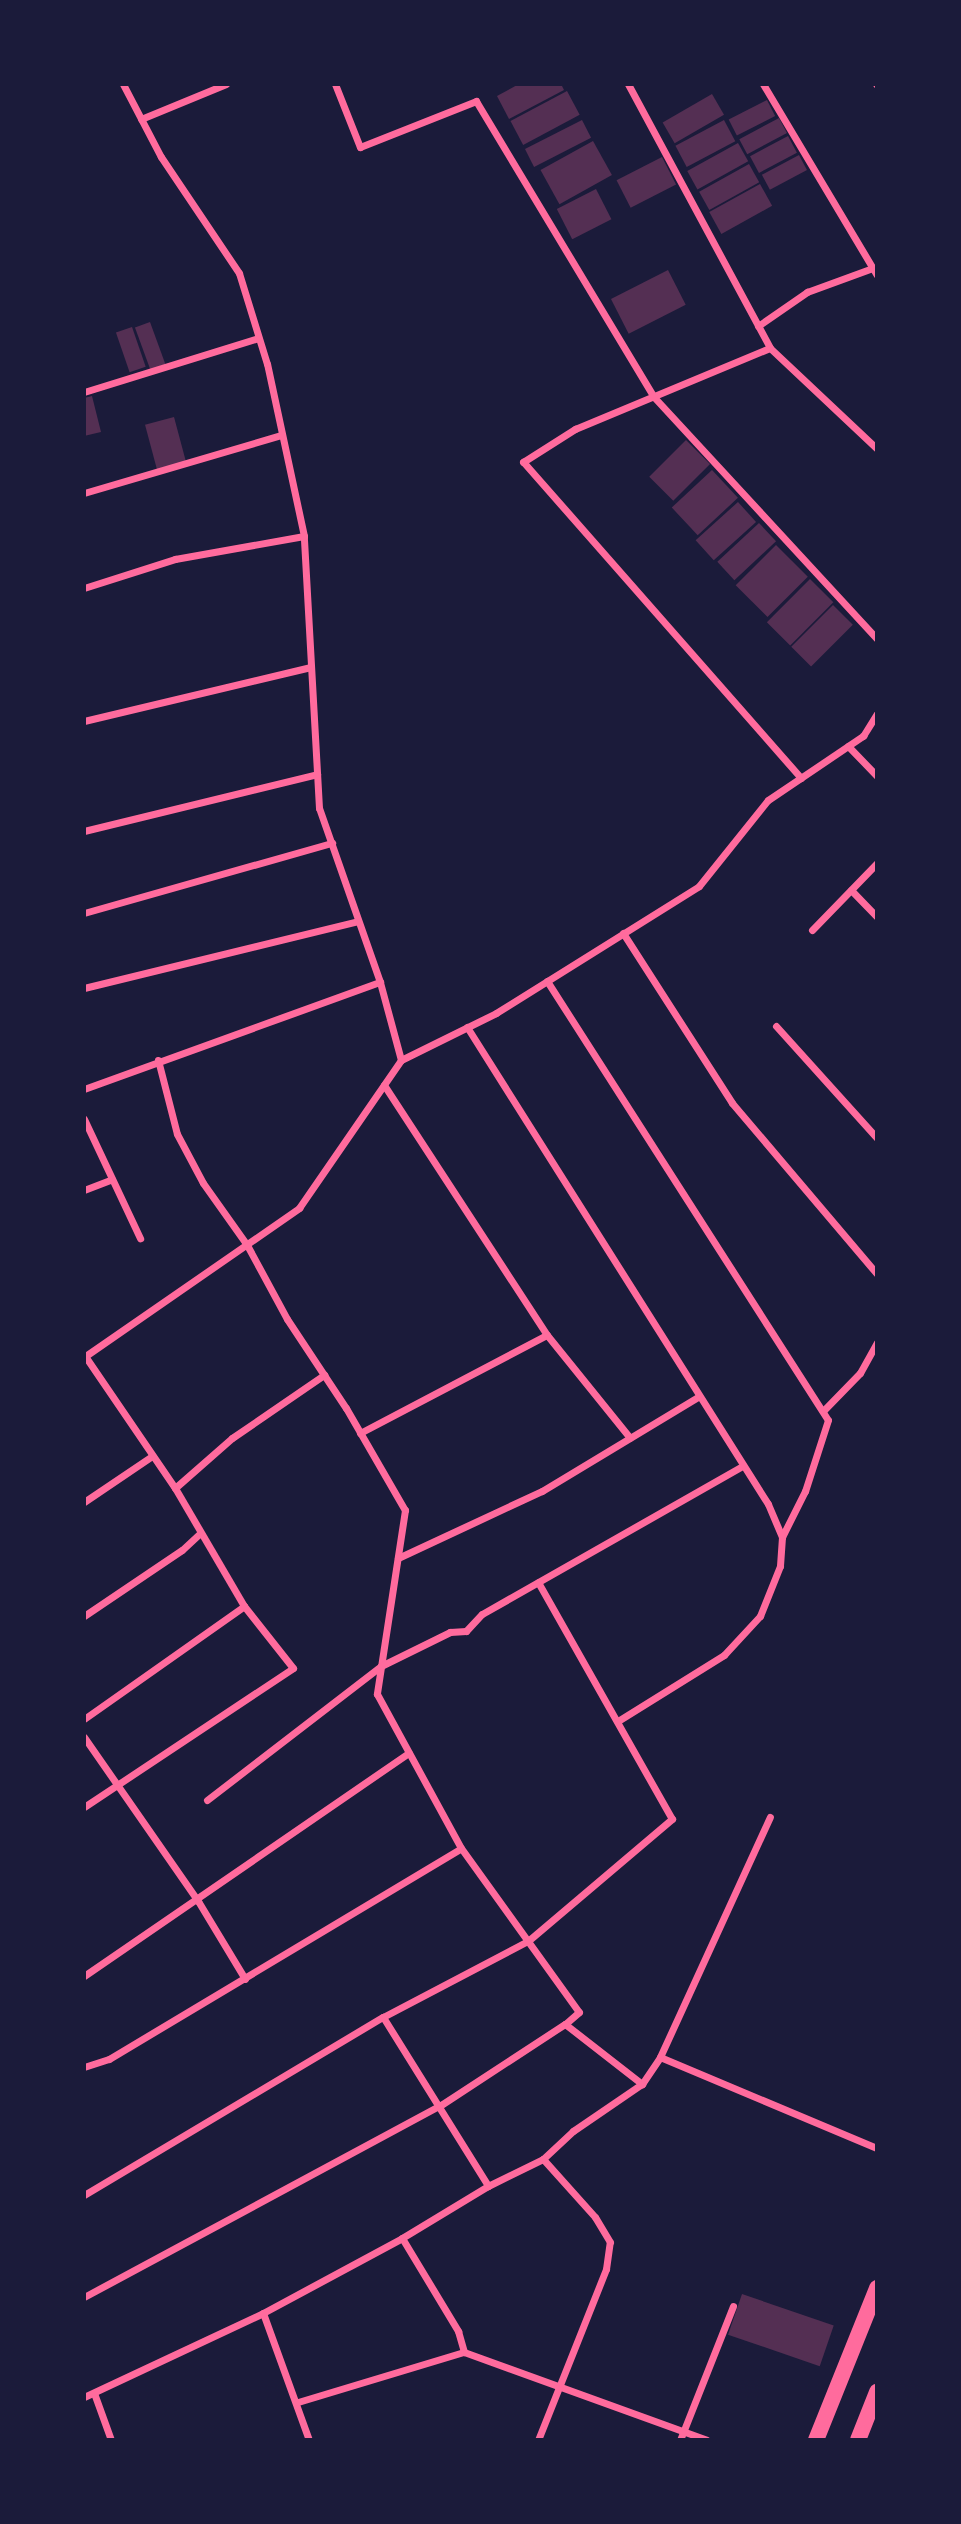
<!DOCTYPE html>
<html>
<head>
<meta charset="utf-8">
<style>
	body { margin:0 }
	#map { position:relative; width:961px; height:2524px; overflow:hidden; background:#1b1b3a; font-family:"Noto Serif",serif }
	div>[style] { position:absolute }
	[style*='--x'] { left:calc(var(--x)*1px); top:calc(var(--y)*1px); width:calc(var(--w)*1px); rotate:calc(var(--a)*1deg) }
	.building>* { inset:0; background:#542f53; transform-origin:0 0 }
	.minor>* { height:7px; margin:-3.5px; padding:0 3.5px; transform-origin:3.5px; border-radius:3.5px; background:#ff6b9d }
	.primary>* { height:16px; margin:-8px; padding:0 8px; transform-origin:8px; border-radius:8px; background:#ff6b9d }
	span { translate:-50% -50%; white-space:nowrap; text-align:center; line-height:1.15; -webkit-text-stroke:7px #1b1b3a; paint-order:stroke }
	.frame { position:absolute; inset:0; border:86px solid #1b1b3a; pointer-events:none }
</style>
</head>
<body>
<div id="map">
	<div class="building">
		<i style="clip-path:polygon(519px 84px,561px 84px,564px 90px,509px 119px,497px 96px)"></i>
		<i style="left:567px;top:91px;width:27px;height:64px;rotate:62deg"></i>
		<i style="left:712px;top:94px;width:24px;height:57px;rotate:60deg"></i>
		<i style="left:767px;top:100px;width:18px;height:43px;rotate:63deg"></i>
		<i style="left:779px;top:118px;width:17px;height:45px;rotate:62deg"></i>
		<i style="left:582px;top:120px;width:20px;height:64px;rotate:63deg"></i>
		<i style="left:724px;top:120px;width:24px;height:55px;rotate:62deg"></i>
		<i style="left:788px;top:136px;width:19px;height:43px;rotate:62deg"></i>
		<i style="left:593px;top:141px;width:39px;height:60px;rotate:61deg"></i>
		<i style="left:738px;top:143px;width:21px;height:58px;rotate:61deg"></i>
		<i style="left:799px;top:155px;width:17px;height:42px;rotate:62deg"></i>
		<i style="left:662px;top:157px;width:31px;height:51px;rotate:63deg"></i>
		<i style="left:749px;top:164px;width:21px;height:57px;rotate:61deg"></i>
		<i style="left:760px;top:184px;width:25px;height:58px;rotate:61deg"></i>
		<i style="left:596px;top:189px;width:34px;height:44px;rotate:63deg"></i>
		<i style="left:668px;top:270px;width:39px;height:64px;rotate:63deg"></i>
		<i style="left:150px;top:322px;width:45px;height:16px;rotate:70deg"></i>
		<i style="left:132px;top:327px;width:42px;height:17px;rotate:71deg"></i>
		<i style="clip-path:polygon(92px 396px,101px 432px,84px 436px,84px 398px)"></i>
		<i style="left:174px;top:417px;width:46px;height:30px;rotate:75deg"></i>
		<i style="left:686px;top:440px;width:34px;height:52px;rotate:45deg"></i>
		<i style="left:712px;top:470px;width:38px;height:55px;rotate:47deg"></i>
		<i style="left:738px;top:502px;width:27px;height:57px;rotate:48deg"></i>
		<i style="left:759px;top:523px;width:25px;height:57px;rotate:47deg"></i>
		<i style="left:776px;top:545px;width:45px;height:57px;rotate:45deg"></i>
		<i style="left:810px;top:579px;width:33px;height:61px;rotate:45deg"></i>
		<i style="left:833px;top:605px;width:28px;height:59px;rotate:45deg"></i>
		<i style="left:742px;top:2294px;width:97px;height:43px;rotate:19deg"></i>
	</div>
	<div class="minor">
		<i style="--x:335;--y:84;--w:68;--a:68.4"></i>
		<i style="--x:360;--y:147;--w:125;--a:-21.6"></i>
		<i style="--x:476;--y:101;--w:344;--a:59"></i>
		<i style="--x:653;--y:396;--w:330;--a:47.3"></i>
		<i style="--x:628;--y:84;--w:300;--a:61.7"></i>
		<i style="--x:763;--y:84;--w:222;--a:59.2"></i>
		<i style="--x:876;--y:84;--w:1;--a:45"></i>
		<i style="--x:141;--y:119;--w:92;--a:-22.4"></i>
		<i style="--x:758;--y:326;--w:60;--a:-34.8"></i>
		<i style="--x:807;--y:292;--w:67;--a:-20.1"></i>
		<i style="--x:84;--y:392;--w:182;--a:-17.2"></i>
		<i style="--x:84;--y:493;--w:205;--a:-16.4"></i>
		<i style="--x:84;--y:588;--w:96;--a:-17.7"></i>
		<i style="--x:175;--y:559;--w:131;--a:-10.1"></i>
		<i style="--x:84;--y:721;--w:232;--a:-13.4"></i>
		<i style="--x:848;--y:746;--w:42;--a:46"></i>
		<i style="--x:801;--y:778;--w:421;--a:-131.3"></i>
		<i style="--x:523;--y:462;--w:62;--a:-32.4"></i>
		<i style="--x:575;--y:429;--w:211;--a:-22.6"></i>
		<i style="--x:770;--y:348;--w:147;--a:43.3"></i>
		<i style="--x:84;--y:831;--w:240;--a:-13.7"></i>
		<i style="--x:851;--y:890;--w:37;--a:46"></i>
		<i style="--x:84;--y:913;--w:258;--a:-15.8"></i>
		<i style="--x:812;--y:930;--w:93;--a:-45.9"></i>
		<i style="--x:623;--y:933;--w:202;--a:57.3"></i>
		<i style="--x:732;--y:1103;--w:224;--a:49.7"></i>
		<i style="--x:547;--y:981;--w:521;--a:57.38"></i>
		<i style="--x:828;--y:1420;--w:75;--a:107.9"></i>
		<i style="--x:805;--y:1491;--w:51;--a:116.6"></i>
		<i style="--x:782;--y:1537;--w:29;--a:94"></i>
		<i style="--x:780;--y:1566;--w:54;--a:111.8"></i>
		<i style="--x:760;--y:1616;--w:53;--a:132.7"></i>
		<i style="--x:724;--y:1655;--w:125;--a:148.1"></i>
		<i style="--x:84;--y:988;--w:282;--a:-13.7"></i>
		<i style="--x:776;--y:1026;--w:151;--a:48"></i>
		<i style="--x:467;--y:1027;--w:564;--a:57.75"></i>
		<i style="--x:768;--y:1504;--w:36;--a:67"></i>
		<i style="--x:158;--y:1060;--w:76;--a:75.6"></i>
		<i style="--x:177;--y:1134;--w:55;--a:62"></i>
		<i style="--x:203;--y:1183;--w:76;--a:54.6"></i>
		<i style="--x:247;--y:1245;--w:84;--a:61.6"></i>
		<i style="--x:287;--y:1319;--w:107;--a:56.5"></i>
		<i style="--x:346;--y:1408;--w:118;--a:60"></i>
		<i style="--x:405;--y:1510;--w:186;--a:98.7"></i>
		<i style="--x:377;--y:1694;--w:175;--a:61.4"></i>
		<i style="--x:461;--y:1848;--w:202;--a:54.3"></i>
		<i style="--x:579;--y:2012;--w:18;--a:139"></i>
		<i style="--x:565;--y:2024;--w:98;--a:37.9"></i>
		<i style="--x:642;--y:2084;--w:32;--a:-56"></i>
		<i style="--x:660;--y:2057;--w:235;--a:22.8"></i>
		<i style="--x:401;--y:1060;--w:106;--a:-26.3"></i>
		<i style="--x:496;--y:1013;--w:239;--a:-32"></i>
		<i style="--x:699;--y:886;--w:110;--a:-51.3"></i>
		<i style="--x:768;--y:800;--w:115;--a:-34"></i>
		<i style="--x:863;--y:736;--w:26;--a:-58"></i>
		<i style="--x:384;--y:1085;--w:298;--a:56.9"></i>
		<i style="--x:547;--y:1335;--w:132;--a:51.1"></i>
		<i style="--x:84;--y:1089;--w:315;--a:-19.9"></i>
		<i style="--x:84;--y:1119;--w:132;--a:64.8"></i>
		<i style="--x:84;--y:1190;--w:30;--a:-21"></i>
		<i style="--x:84;--y:1357;--w:262;--a:-34.7"></i>
		<i style="--x:299;--y:1208;--w:180;--a:-55.4"></i>
		<i style="--x:401;--y:1060;--w:81;--a:-105.1"></i>
		<i style="--x:380;--y:982;--w:184;--a:-109.3"></i>
		<i style="--x:319;--y:808;--w:272;--a:-93.2"></i>
		<i style="--x:304;--y:536;--w:176;--a:-102.1"></i>
		<i style="--x:267;--y:364;--w:95;--a:-107.1"></i>
		<i style="--x:239;--y:273;--w:140;--a:-123.9"></i>
		<i style="--x:161;--y:157;--w:82;--a:-117.5"></i>
		<i style="--x:823;--y:1411;--w:53;--a:-45.8"></i>
		<i style="--x:860;--y:1373;--w:35;--a:-61"></i>
		<i style="--x:360;--y:1433;--w:211;--a:-27.7"></i>
		<i style="--x:175;--y:1488;--w:76;--a:-41.3"></i>
		<i style="--x:232;--y:1438;--w:112;--a:-34.4"></i>
		<i style="--x:84;--y:1502;--w:82;--a:-34.1"></i>
		<i style="--x:398;--y:1558;--w:159;--a:-25"></i>
		<i style="--x:542;--y:1491;--w:182;--a:-31.1"></i>
		<i style="--x:84;--y:1616;--w:118;--a:-34"></i>
		<i style="--x:182;--y:1550;--w:25;--a:-43"></i>
		<i style="--x:84;--y:1719;--w:196;--a:-35.2"></i>
		<i style="--x:84;--y:1737;--w:200;--a:55.2"></i>
		<i style="--x:198;--y:1901;--w:91;--a:58.9"></i>
		<i style="--x:207;--y:1800;--w:220;--a:-37.6"></i>
		<i style="--x:381;--y:1666;--w:77;--a:-26.2"></i>
		<i style="--x:450;--y:1632;--w:16;--a:-4"></i>
		<i style="--x:466;--y:1631;--w:23;--a:-47"></i>
		<i style="--x:482;--y:1614;--w:298;--a:-29.6"></i>
		<i style="--x:84;--y:1807;--w:251;--a:-33.6"></i>
		<i style="--x:293;--y:1668;--w:79;--a:-128.3"></i>
		<i style="--x:244;--y:1606;--w:137;--a:-120.3"></i>
		<i style="--x:175;--y:1488;--w:160;--a:-124.3"></i>
		<i style="--x:84;--y:1976;--w:394;--a:-34.5"></i>
		<i style="--x:383;--y:2017;--w:199;--a:58.1"></i>
		<i style="--x:660;--y:2057;--w:264;--a:-65.4"></i>
		<i style="--x:84;--y:2067;--w:26;--a:-18"></i>
		<i style="--x:109;--y:2059;--w:410;--a:-30.9"></i>
		<i style="--x:84;--y:2195;--w:348;--a:-30.8"></i>
		<i style="--x:383;--y:2017;--w:164;--a:-27.7"></i>
		<i style="--x:528;--y:1941;--w:189;--a:-40.3"></i>
		<i style="--x:672;--y:1819;--w:272;--a:-119.5"></i>
		<i style="--x:402;--y:2238;--w:109;--a:58.9"></i>
		<i style="--x:458;--y:2331;--w:22;--a:74"></i>
		<i style="--x:84;--y:2297;--w:405;--a:-28.3"></i>
		<i style="--x:441;--y:2105;--w:148;--a:-33.2"></i>
		<i style="--x:263;--y:2313;--w:135;--a:70.1"></i>
		<i style="--x:94;--y:2393;--w:50;--a:70.1"></i>
		<i style="--x:84;--y:2397;--w:198;--a:-25.1"></i>
		<i style="--x:263;--y:2313;--w:158;--a:-28.3"></i>
		<i style="--x:402;--y:2238;--w:100;--a:-31.2"></i>
		<i style="--x:488;--y:2186;--w:61;--a:-26.1"></i>
		<i style="--x:543;--y:2159;--w:41;--a:-43"></i>
		<i style="--x:573;--y:2131;--w:83;--a:-34.3"></i>
		<i style="--x:298;--y:2402;--w:173;--a:-16.8"></i>
		<i style="--x:464;--y:2352;--w:258;--a:19.9"></i>
		<i style="--x:538;--y:2440;--w:184;--a:-68.3"></i>
		<i style="--x:606;--y:2269;--w:27;--a:-82"></i>
		<i style="--x:610;--y:2242;--w:29;--a:-121"></i>
		<i style="--x:595;--y:2217;--w:78;--a:-131.9"></i>
		<i style="--x:680;--y:2440;--w:144;--a:-68.4"></i>
	</div>
	<div class="primary">
		<i style="--x:816;--y:2440;--w:164;--a:-68.1"></i>
		<i style="--x:858;--y:2440;--w:52;--a:-68.4"></i>
	</div>
	<div class="frame"></div>
</div>
</body>
</html>
